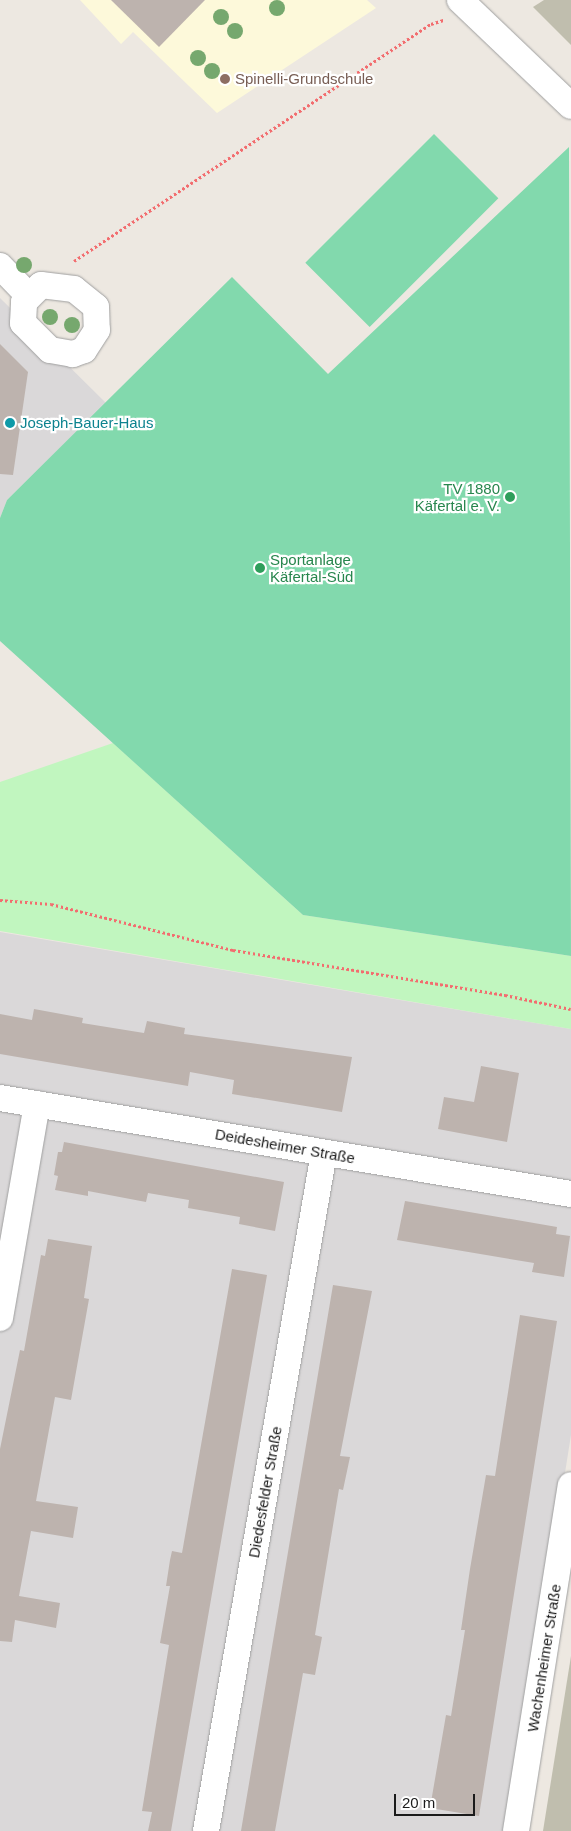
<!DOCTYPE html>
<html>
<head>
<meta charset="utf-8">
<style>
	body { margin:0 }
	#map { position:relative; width:571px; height:1831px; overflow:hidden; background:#ede8e1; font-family:Helvetica,sans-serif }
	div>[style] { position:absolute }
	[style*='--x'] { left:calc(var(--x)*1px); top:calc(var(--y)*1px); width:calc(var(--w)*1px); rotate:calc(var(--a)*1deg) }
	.residential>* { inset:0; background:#dad8d9 }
	.education>* { inset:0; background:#fdf9da }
	.construction>* { inset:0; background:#c0beae }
	.park>* { inset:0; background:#c1f6bf }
	.pitch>* { inset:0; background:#82d9ad; transform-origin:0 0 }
	.building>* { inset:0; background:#bdb3ae }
	.path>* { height:3px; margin-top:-1.5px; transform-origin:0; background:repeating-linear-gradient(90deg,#f26d6f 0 2.5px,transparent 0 5px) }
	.roads { filter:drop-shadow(0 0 1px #9f9f9f) drop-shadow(0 0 1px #9f9f9f) }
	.street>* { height:26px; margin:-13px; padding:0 13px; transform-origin:13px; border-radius:13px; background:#fff }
	.trees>* { width:16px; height:16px; margin:-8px; border-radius:50%; background:#76a86e }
	.dots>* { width:14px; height:14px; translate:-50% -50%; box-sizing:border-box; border:2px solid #fff; border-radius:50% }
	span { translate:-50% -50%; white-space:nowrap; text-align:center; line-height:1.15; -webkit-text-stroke:4.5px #fff; paint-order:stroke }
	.education-label { font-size:15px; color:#785e54 }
	.left { translate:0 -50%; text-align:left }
	.culture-label { font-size:15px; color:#0d838f }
	.leisure-label { font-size:15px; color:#27864d }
	.right { translate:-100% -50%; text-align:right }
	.street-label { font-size:15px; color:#1b1b1b }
	.scale { position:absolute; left:394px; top:1794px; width:81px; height:22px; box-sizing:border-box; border:2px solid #1b1b1b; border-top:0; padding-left:6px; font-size:15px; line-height:18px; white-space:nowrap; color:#1b1b1b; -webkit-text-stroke:4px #fff; paint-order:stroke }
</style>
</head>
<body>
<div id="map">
	<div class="residential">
		<i style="clip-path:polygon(0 298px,106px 403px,7px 500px,0 518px)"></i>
		<i style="clip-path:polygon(0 932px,571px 1029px,571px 1435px,508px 1831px,0 1831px)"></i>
	</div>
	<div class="education">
		<i style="clip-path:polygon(80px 0,367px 0,376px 8px,217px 113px,133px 32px,121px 44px)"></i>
	</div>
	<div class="construction">
		<i style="clip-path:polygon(544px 0,571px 0,571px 45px,533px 7px)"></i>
		<i style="clip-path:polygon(571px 1656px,571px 1831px,543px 1831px)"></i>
	</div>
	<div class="park">
		<i style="clip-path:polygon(113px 743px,303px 915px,571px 956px,571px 1029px,0 931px,0 782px)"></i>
	</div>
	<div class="pitch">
		<i style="left:434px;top:134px;width:91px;height:182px;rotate:45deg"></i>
		<i style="clip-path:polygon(569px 147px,571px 956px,303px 915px,0 641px,0 518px,7px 500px,232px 277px,328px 374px)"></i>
	</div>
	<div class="building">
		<i style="clip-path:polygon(111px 0,205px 0,159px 47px)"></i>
		<i style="clip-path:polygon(0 344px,28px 372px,13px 475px,0 474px)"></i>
		<i style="clip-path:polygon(34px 1009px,83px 1018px,82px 1023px,144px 1033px,147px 1021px,185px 1028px,184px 1034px,352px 1057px,342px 1112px,232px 1094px,234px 1080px,190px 1072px,188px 1086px,0 1054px,0 1014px,32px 1020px)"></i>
		<i style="clip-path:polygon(481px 1066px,519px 1073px,507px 1142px,438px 1129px,444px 1097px,474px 1102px)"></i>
		<i style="clip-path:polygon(64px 1142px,284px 1182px,275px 1231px,239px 1224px,240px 1217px,188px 1208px,189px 1200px,148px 1193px,146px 1202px,88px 1191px,88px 1196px,55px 1190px,58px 1176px,54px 1175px,58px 1152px,62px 1152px)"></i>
		<i style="clip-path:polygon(405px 1201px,557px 1227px,556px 1234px,570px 1236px,564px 1277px,532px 1272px,534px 1263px,397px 1240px)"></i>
		<i style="clip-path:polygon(48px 1239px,92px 1246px,84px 1298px,89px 1299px,71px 1400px,55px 1397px,36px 1501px,78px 1507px,73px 1538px,31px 1531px,19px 1596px,60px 1603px,56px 1628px,15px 1620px,12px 1642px,0 1641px,0 1449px,20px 1350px,24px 1351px,41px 1255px,45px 1256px)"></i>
		<i style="clip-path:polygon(232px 1269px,267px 1275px,171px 1831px,148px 1831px,152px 1812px,142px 1811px,169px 1645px,160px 1643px,170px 1586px,166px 1586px,170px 1560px,172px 1551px,182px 1553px)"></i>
		<i style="clip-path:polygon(333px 1285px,372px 1291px,340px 1456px,350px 1457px,343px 1490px,339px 1489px,315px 1635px,322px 1637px,315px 1675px,303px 1673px,275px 1831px,241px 1831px)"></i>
		<i style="clip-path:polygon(520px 1315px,557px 1321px,479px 1816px,430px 1808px,446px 1715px,451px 1716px,465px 1630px,461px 1630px,470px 1569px,486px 1475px,495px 1476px)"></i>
	</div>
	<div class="path">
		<i style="--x:74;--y:261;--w:429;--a:-33.6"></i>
		<i style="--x:431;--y:24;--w:13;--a:-18"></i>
		<i style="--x:0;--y:900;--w:51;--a:4.5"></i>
		<i style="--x:51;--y:904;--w:188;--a:14.2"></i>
		<i style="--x:233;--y:950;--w:276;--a:9.4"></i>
		<i style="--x:505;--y:995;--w:67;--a:12"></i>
	</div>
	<div class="roads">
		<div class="street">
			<i style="--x:460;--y:0;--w:153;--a:43.7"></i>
			<i style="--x:0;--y:266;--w:40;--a:46"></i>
			<i style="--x:41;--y:285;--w:33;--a:7"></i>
			<i style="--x:74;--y:289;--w:28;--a:39"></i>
			<i style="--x:96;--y:307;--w:23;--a:88"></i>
			<i style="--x:97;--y:330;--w:24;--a:123"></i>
			<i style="--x:84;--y:350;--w:12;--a:160"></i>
			<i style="--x:73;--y:354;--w:23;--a:-170"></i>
			<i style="--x:50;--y:350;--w:38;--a:-135"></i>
			<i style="--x:23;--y:323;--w:21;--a:-87"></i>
			<i style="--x:24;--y:302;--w:24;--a:-45"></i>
			<i style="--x:0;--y:1098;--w:579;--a:9.54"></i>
			<i style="--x:0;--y:1318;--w:217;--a:-80.2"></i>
			<i style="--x:206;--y:1831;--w:688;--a:-80.13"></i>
			<i style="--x:516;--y:1831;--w:350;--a:-81"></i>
		</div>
	</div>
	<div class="trees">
		<i style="left:277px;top:8px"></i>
		<i style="left:221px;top:17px"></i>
		<i style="left:235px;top:31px"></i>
		<i style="left:198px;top:58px"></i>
		<i style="left:212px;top:71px"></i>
		<i style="left:24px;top:265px"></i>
		<i style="left:50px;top:317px"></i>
		<i style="left:72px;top:325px"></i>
	</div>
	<div class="dots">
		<i style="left:225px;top:79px;background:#8d6e63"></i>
		<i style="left:10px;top:423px;background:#0f9aa8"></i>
		<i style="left:510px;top:497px;background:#2e9e5b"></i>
		<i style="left:260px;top:568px;background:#2e9e5b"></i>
	</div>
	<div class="education-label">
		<span class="left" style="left:235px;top:79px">Spinelli-Grundschule</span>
	</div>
	<div class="culture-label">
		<span class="left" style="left:20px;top:423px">Joseph-Bauer-Haus</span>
	</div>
	<div class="leisure-label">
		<span class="right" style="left:500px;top:497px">TV 1880<br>Käfertal e. V.</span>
		<span class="left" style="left:270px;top:568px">Sportanlage<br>Käfertal-Süd</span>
	</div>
	<div class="street-label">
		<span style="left:285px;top:1146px;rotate:10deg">Deidesheimer Straße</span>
		<span style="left:265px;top:1492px;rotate:-80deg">Diedesfelder Straße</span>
		<span style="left:544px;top:1658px;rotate:-81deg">Wachenheimer Straße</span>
	</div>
	<div class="scale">20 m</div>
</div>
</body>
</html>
